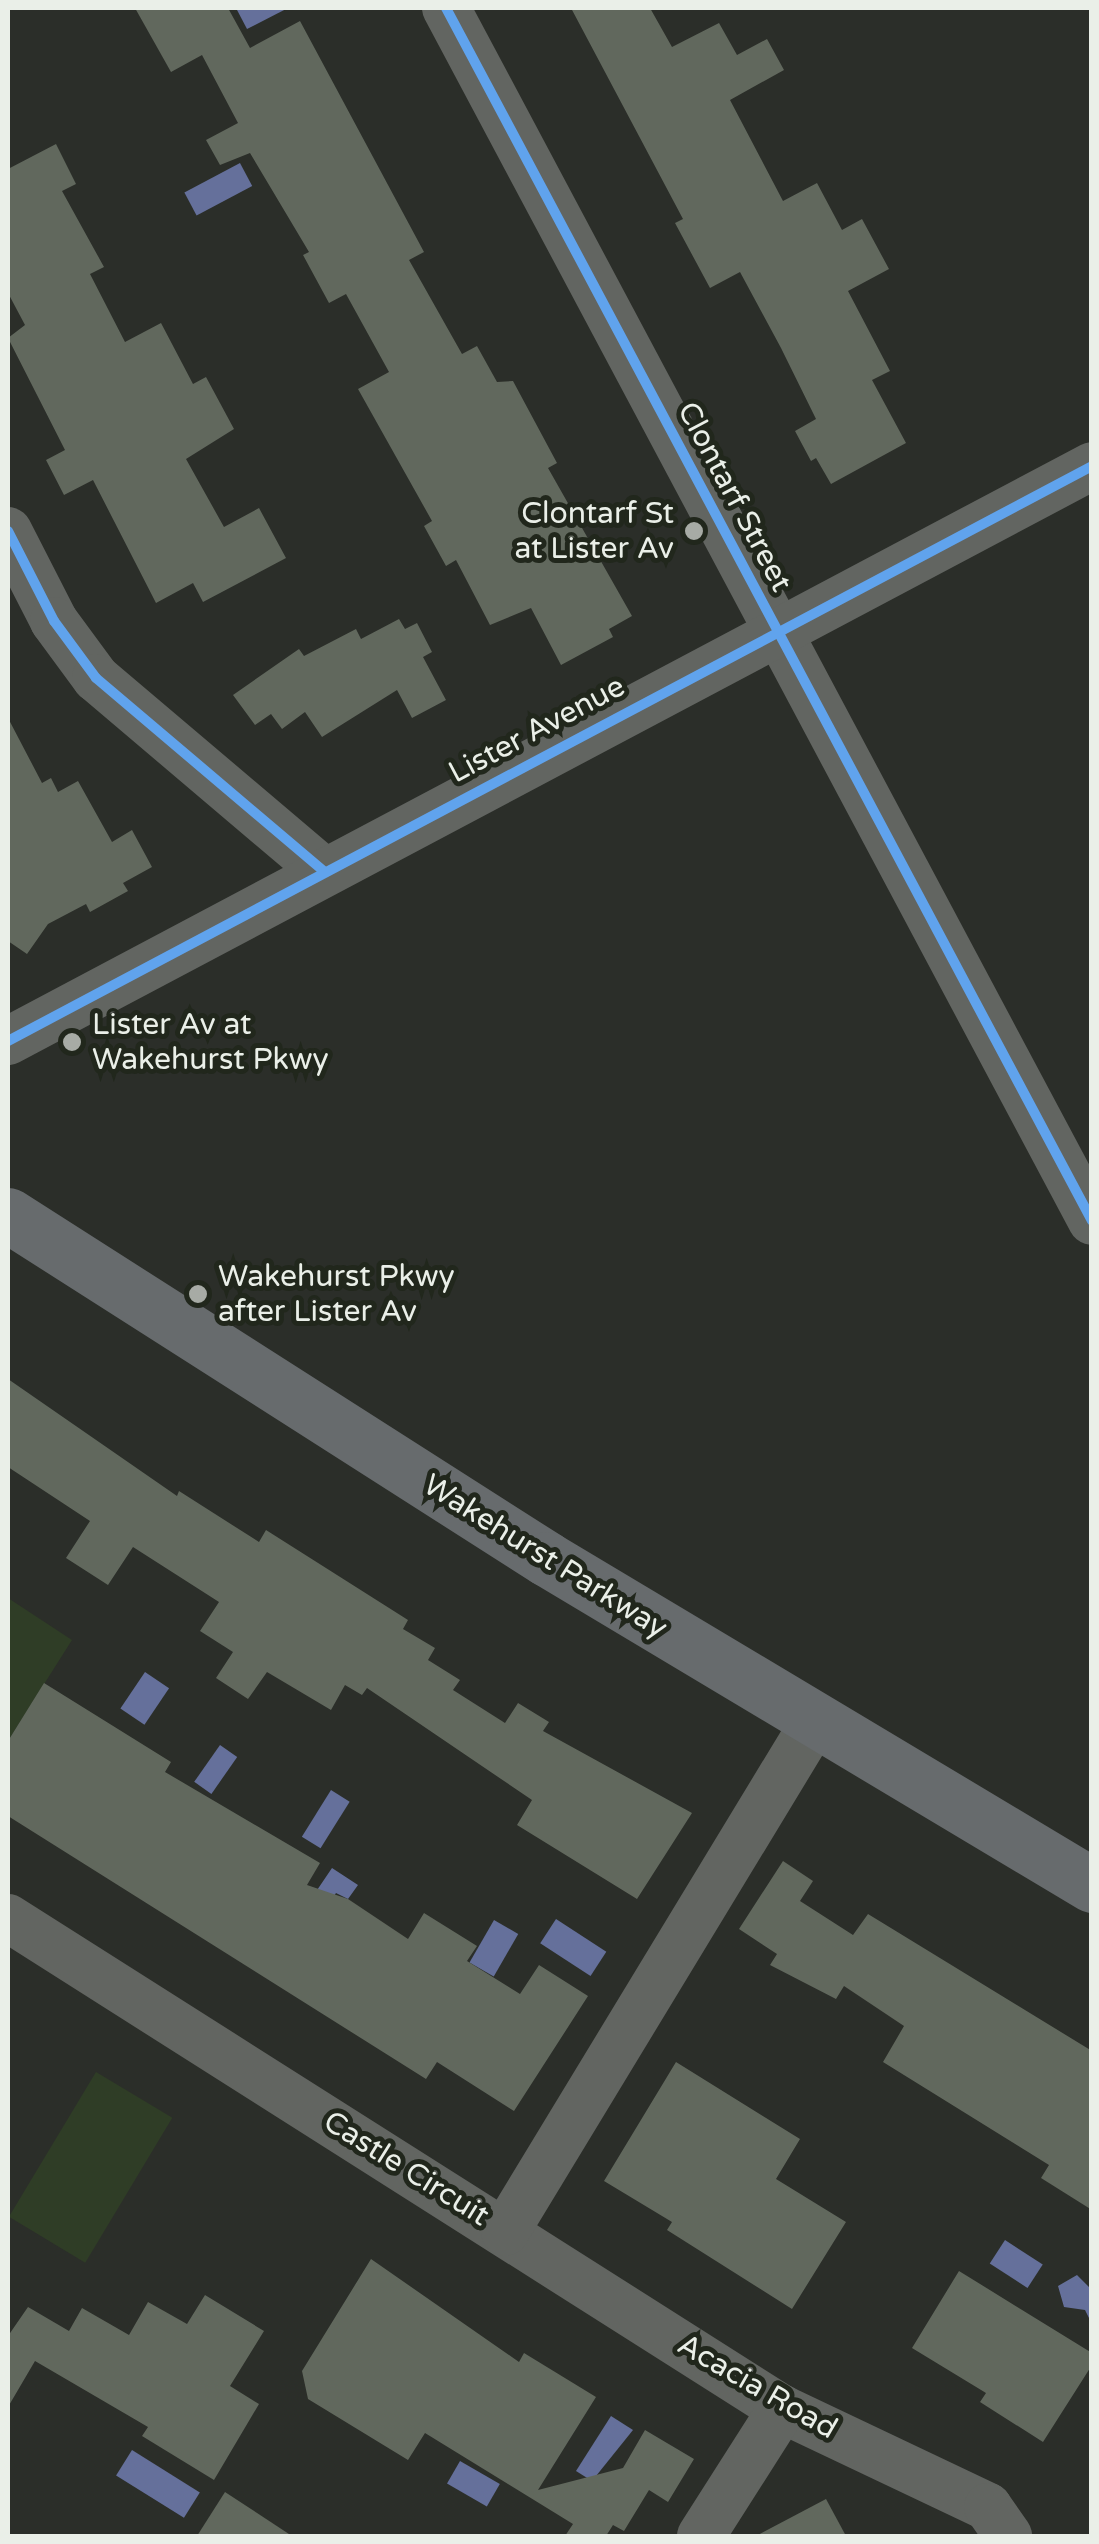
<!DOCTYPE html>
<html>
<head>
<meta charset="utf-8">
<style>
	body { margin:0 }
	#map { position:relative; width:1099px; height:2544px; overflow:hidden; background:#2b2e29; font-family:"Varela Round",sans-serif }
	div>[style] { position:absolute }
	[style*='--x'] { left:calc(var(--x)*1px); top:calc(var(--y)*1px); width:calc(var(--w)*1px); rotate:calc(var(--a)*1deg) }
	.green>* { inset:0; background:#2f3d26; transform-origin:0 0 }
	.water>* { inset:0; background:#65709b; transform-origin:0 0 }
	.building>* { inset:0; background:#61685d }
	.minor>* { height:48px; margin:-24px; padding:0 24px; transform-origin:24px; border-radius:24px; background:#626561 }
	.primary>* { height:55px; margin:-27.5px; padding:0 27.5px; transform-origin:27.5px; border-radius:27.5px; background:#676b6d }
	.cycleway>* { height:10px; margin:-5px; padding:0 5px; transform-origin:5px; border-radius:5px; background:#60a3ed }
	.dots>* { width:28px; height:28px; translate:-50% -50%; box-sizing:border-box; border:5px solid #21271c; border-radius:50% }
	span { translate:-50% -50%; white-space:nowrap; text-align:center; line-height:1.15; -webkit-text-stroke:10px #21271c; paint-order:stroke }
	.street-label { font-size:30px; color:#eaefe8 }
	.poi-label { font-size:30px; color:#eaefe8 }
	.right { translate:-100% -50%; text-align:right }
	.left { translate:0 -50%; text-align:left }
	.frame { position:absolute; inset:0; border:10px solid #eaefe8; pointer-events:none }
</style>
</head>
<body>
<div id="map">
	<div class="green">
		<i style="clip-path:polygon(8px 1598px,72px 1640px,8px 1741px)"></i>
		<i style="left:96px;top:2072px;width:89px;height:169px;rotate:31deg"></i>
	</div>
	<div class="water">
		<i style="clip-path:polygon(236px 8px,288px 8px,247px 29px)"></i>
		<i style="left:240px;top:163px;width:26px;height:63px;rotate:62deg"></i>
		<i style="left:145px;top:1672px;width:29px;height:44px;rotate:34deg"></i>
		<i style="left:220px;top:1745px;width:21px;height:45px;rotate:35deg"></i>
		<i style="left:331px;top:1790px;width:22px;height:55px;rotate:32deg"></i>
		<i style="clip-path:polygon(332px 1868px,358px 1885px,348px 1899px,336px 1893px,307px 1936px,292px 1927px)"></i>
		<i style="left:556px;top:1919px;width:60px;height:29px;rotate:33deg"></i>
		<i style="left:494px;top:1920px;width:28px;height:49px;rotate:30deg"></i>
		<i style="left:1005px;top:2240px;width:45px;height:28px;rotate:33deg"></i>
		<i style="clip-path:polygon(1077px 2275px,1091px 2289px,1091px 2322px,1085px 2310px,1064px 2307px,1058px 2286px)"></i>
		<i style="clip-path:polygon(611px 2416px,633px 2430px,592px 2481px,576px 2471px)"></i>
		<i style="left:132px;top:2450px;width:80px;height:30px;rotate:32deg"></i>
		<i style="left:460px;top:2461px;width:46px;height:26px;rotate:30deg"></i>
	</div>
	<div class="building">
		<i style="clip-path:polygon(135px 8px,228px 8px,250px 48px,300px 21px,424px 252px,409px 260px,462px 354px,477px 346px,497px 382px,513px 381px,557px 463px,548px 468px,632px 616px,609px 629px,613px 637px,561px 665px,531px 608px,490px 625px,456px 560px,446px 566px,424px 526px,432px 521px,358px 389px,389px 372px,346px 294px,329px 303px,303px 255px,309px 252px,250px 153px,220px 165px,206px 140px,238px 123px,202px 55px,171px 72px)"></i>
		<i style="clip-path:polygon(571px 8px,650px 8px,672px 47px,719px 23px,737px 55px,767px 39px,784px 70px,730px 100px,783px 201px,817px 183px,842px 230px,862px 219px,889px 269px,848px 291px,890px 371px,872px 380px,906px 443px,831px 484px,816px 458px,811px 461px,795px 431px,816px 419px,781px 348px,740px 272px,710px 288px,675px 223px,683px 219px)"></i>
		<i style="clip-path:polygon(56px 144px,76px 184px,62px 191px,104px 267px,90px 274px,125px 342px,161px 323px,193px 384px,206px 377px,234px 429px,186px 459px,224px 527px,259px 508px,286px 558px,203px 602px,193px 583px,156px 603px,93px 480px,64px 495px,46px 460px,65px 450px,8px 338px,25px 325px,8px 293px,8px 169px)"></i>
		<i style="clip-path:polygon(399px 619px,405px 629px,417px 623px,432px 652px,423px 657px,446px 700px,412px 718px,397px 690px,322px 737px,305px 712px,282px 729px,271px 714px,255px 725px,233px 695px,299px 649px,304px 656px,356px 629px,361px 639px)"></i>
		<i style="clip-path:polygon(8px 718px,42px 783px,51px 778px,58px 792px,78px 781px,112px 842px,132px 830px,152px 867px,123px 883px,128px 891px,90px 912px,86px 904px,48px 924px,27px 954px,8px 941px)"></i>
		<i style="clip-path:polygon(8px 1379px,177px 1496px,179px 1491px,259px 1542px,266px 1530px,408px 1620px,403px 1629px,435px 1648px,428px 1660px,460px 1680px,453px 1690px,505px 1723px,518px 1703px,549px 1722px,543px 1731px,692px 1813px,637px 1899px,517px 1825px,532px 1800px,367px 1688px,362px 1695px,345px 1685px,331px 1710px,267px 1672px,248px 1699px,216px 1678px,233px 1652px,200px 1631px,219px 1602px,133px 1547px,108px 1585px,66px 1558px,90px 1521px,8px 1467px)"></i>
		<i style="clip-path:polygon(44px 1683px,171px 1762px,165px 1772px,320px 1863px,307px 1885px,348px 1899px,408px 1939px,424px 1913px,477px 1946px,467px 1961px,520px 1994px,539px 1965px,588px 1996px,514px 2111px,437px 2062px,426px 2079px,8px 1816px,8px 1741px)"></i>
		<i style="clip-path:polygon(783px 1861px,813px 1881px,800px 1901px,853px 1935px,868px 1914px,1092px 2051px,1092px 2210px,1041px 2178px,1049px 2165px,883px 2062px,904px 2026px,844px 1986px,836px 1999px,770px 1965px,777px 1954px,739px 1929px)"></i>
		<i style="clip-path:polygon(676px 2062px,800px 2139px,776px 2179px,846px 2222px,792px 2309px,667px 2230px,672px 2222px,604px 2181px)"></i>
		<i style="clip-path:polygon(371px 2259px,519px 2362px,524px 2353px,596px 2397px,538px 2490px,623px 2468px,645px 2430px,694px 2459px,668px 2502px,649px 2490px,624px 2531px,613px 2525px,606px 2536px,565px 2536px,573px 2524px,425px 2433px,408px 2460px,308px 2399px,302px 2371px)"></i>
		<i style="clip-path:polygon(959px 2271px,1092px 2353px,1092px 2365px,1043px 2442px,980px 2402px,986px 2393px,912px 2348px)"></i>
		<i style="clip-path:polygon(205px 2295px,264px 2331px,230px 2386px,259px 2404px,214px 2480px,142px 2436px,148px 2427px,35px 2361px,8px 2407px,8px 2336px,28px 2307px,69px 2331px,82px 2308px,129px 2335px,148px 2302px,187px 2324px)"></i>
		<i style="clip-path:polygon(225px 2492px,292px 2536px,197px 2536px)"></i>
		<i style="clip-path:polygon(826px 2499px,846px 2536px,756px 2536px)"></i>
	</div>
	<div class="minor">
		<i style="--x:446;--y:8;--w:1374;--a:61.96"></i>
		<i style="--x:8;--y:531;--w:101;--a:62.9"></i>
		<i style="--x:54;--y:621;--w:71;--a:53.6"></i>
		<i style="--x:96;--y:678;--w:300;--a:40.3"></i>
		<i style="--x:8;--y:1041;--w:1227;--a:-27.94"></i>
		<i style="--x:8;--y:1918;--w:917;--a:32.39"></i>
		<i style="--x:782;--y:2409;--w:228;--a:25.4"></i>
		<i style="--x:988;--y:2507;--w:35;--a:55"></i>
		<i style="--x:505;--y:2232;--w:595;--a:-58.74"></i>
		<i style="--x:701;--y:2536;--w:151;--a:-57.5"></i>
	</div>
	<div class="primary">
		<i style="--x:8;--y:1215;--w:639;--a:32.55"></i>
		<i style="--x:547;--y:1559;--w:635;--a:30.89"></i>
	</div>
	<div class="cycleway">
		<i style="--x:446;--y:8;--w:1374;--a:61.96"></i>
		<i style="--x:8;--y:531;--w:101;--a:62.9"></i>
		<i style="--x:54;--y:621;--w:71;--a:53.6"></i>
		<i style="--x:96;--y:678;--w:300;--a:40.3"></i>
		<i style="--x:8;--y:1041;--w:1227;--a:-27.94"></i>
	</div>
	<div class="dots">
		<i style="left:694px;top:531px;background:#a7aba5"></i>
		<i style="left:72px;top:1042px;background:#a7aba5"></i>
		<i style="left:198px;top:1294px;background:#a7aba5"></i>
	</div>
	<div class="street-label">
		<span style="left:734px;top:497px;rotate:62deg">Clontarf Street</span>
		<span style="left:537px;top:730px;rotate:-28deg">Lister Avenue</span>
		<span style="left:545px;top:1557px;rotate:32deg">Wakehurst Parkway</span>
		<span style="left:406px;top:2169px;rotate:32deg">Castle Circuit</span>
		<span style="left:757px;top:2387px;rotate:30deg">Acacia Road</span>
	</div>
	<div class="poi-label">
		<span class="right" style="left:674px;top:531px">Clontarf St<br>at Lister Av</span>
		<span class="left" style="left:92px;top:1042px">Lister Av at<br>Wakehurst Pkwy</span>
		<span class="left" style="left:218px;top:1294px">Wakehurst Pkwy<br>after Lister Av</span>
	</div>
	<div class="frame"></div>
</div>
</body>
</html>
